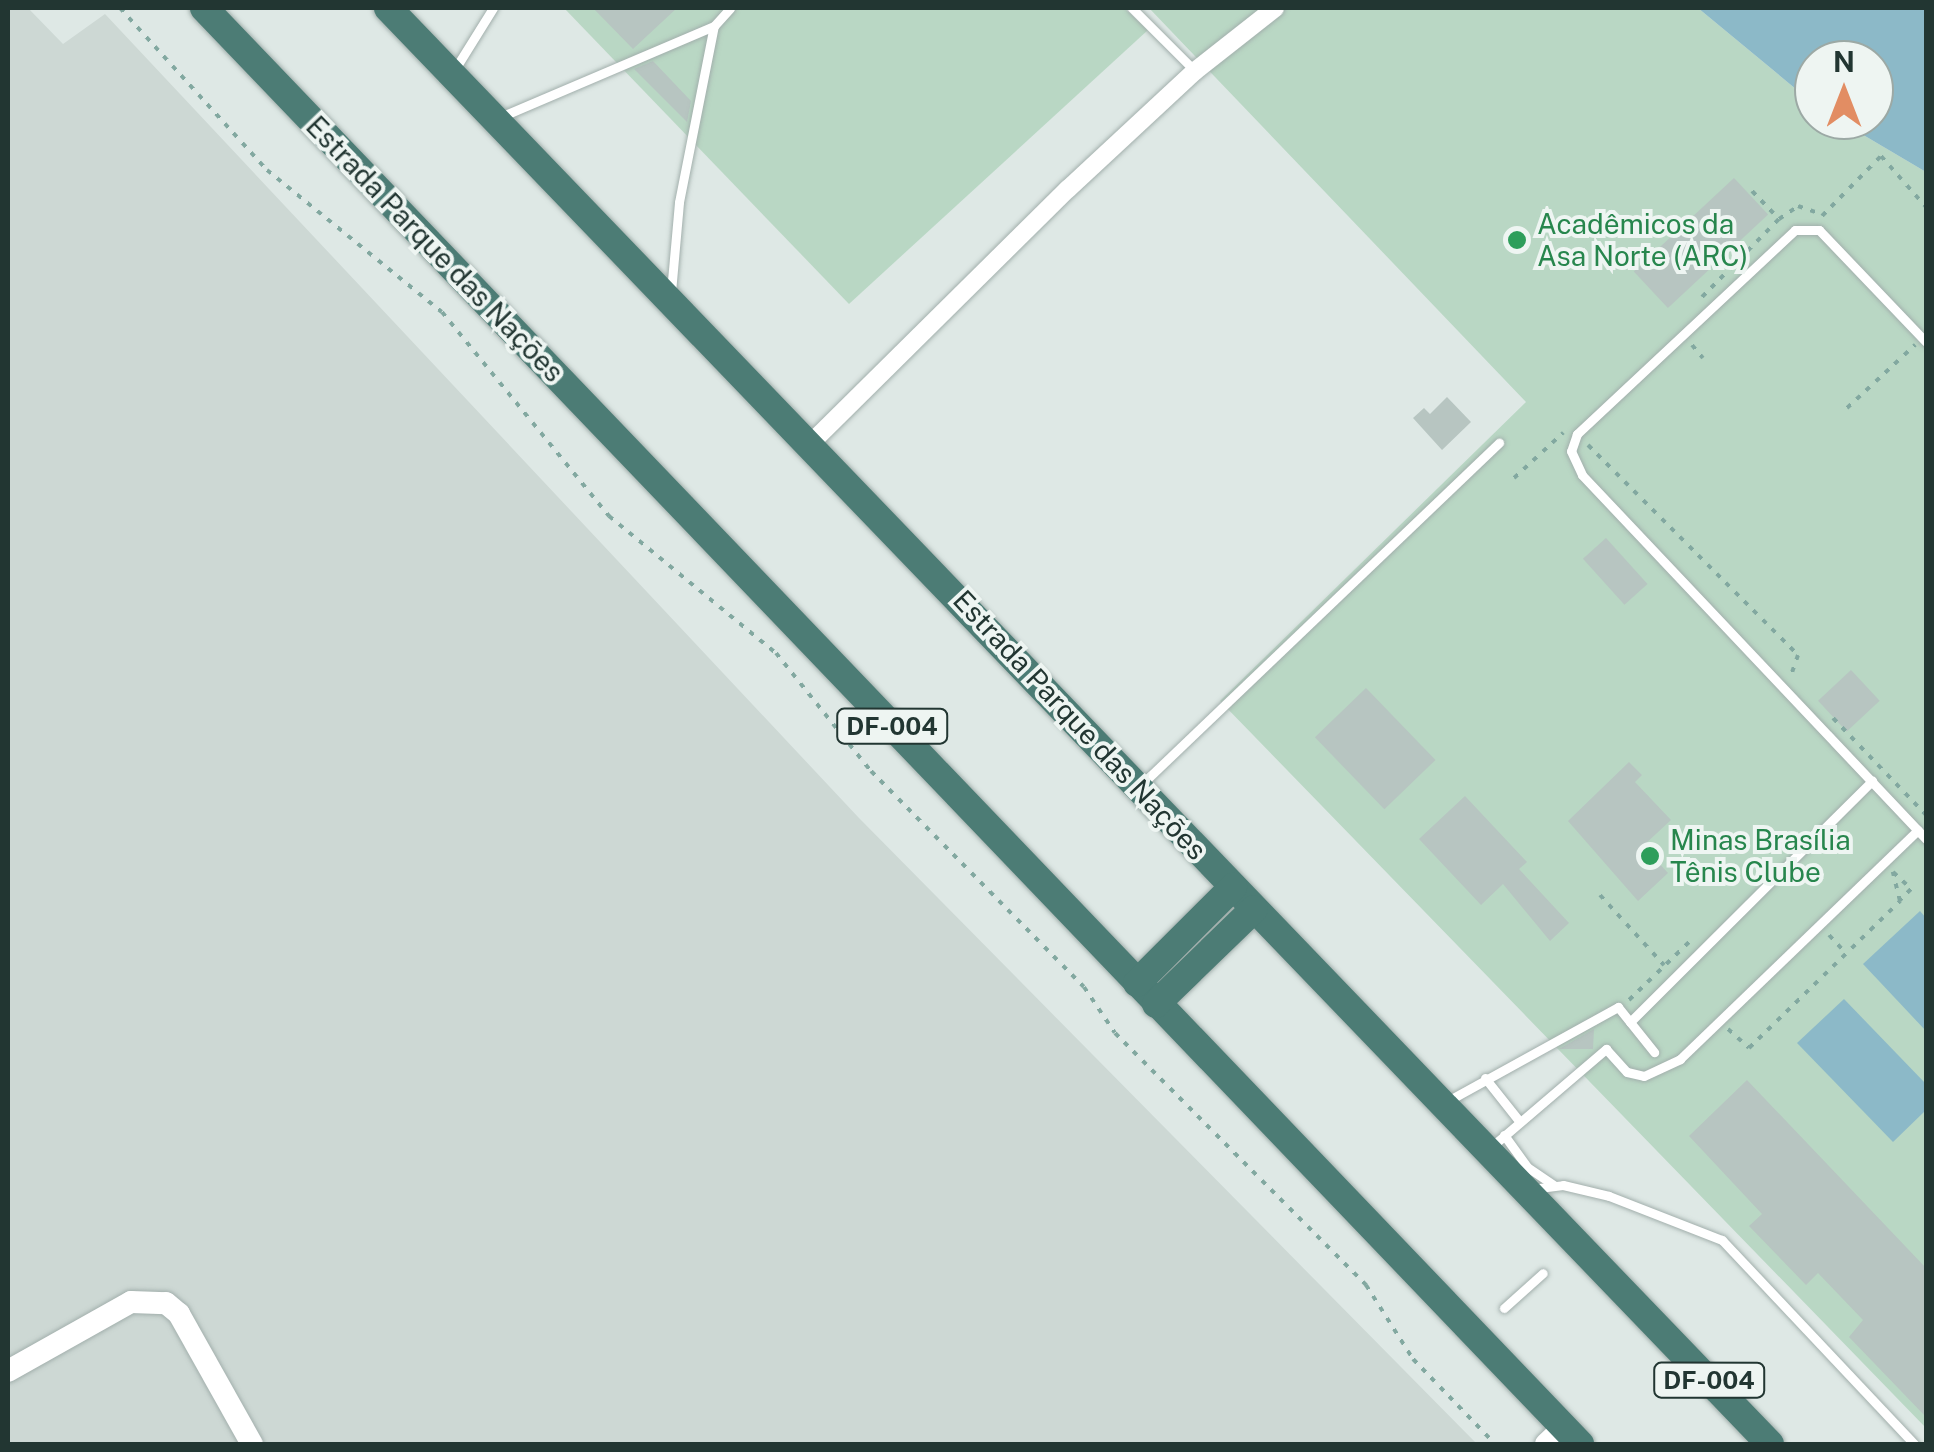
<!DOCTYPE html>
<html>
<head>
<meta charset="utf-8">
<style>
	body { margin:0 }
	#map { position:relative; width:1934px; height:1452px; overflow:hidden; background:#dee8e5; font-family:"Public Sans",sans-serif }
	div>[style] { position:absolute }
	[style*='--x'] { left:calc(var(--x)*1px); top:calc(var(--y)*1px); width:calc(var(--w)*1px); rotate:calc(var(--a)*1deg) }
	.built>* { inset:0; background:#cdd8d4 }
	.green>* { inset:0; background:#b9d7c4 }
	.water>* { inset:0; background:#8cb9c8 }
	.building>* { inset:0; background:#b7c5c1; transform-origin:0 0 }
	.path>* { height:4px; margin-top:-2px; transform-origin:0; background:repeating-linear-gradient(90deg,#82a8a0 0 5px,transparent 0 13px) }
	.roads { filter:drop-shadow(0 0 2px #a2afac) drop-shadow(0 0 2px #a2afac) }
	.service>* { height:9px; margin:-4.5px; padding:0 4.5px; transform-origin:4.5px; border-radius:4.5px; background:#fff }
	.minor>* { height:18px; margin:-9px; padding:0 9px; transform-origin:9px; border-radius:9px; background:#fff }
	.tertiary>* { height:22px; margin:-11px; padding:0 11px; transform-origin:11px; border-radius:11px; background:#fff }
	.trunk>* { height:28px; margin:-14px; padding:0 14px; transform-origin:14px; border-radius:14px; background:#4c7c75 }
	.dots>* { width:28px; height:28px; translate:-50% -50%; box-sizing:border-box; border:5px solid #eef5f2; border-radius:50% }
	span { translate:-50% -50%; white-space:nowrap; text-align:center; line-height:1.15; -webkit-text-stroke:8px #eef5f2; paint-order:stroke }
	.shield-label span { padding:2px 8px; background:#eef5f2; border:2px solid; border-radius:8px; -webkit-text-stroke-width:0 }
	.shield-label { font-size:25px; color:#223632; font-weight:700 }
	.leisure-label { font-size:28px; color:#27864d }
	.left { translate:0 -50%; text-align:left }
	.street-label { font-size:28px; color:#223632 }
	.frame { position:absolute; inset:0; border:10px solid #223632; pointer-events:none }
	.north { position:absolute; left:1794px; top:40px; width:100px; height:100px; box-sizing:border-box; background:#eef5f2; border:2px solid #9ca9a5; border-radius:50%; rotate:0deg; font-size:28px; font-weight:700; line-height:40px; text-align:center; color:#223632 }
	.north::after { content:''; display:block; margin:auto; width:35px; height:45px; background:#e28d63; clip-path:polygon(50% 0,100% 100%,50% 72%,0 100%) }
</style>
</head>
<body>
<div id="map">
	<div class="built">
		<i style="clip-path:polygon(8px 8px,28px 8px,63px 44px,105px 14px,859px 818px,1477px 1444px,8px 1444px)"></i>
	</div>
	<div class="green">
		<i style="clip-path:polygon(564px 8px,1124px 8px,1148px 30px,849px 304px)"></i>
		<i style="clip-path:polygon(1149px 8px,1698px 8px,1814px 104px,1814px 120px,1838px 120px,1926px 172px,1926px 1428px,1220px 701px,1526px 402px)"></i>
	</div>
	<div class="water">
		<i style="clip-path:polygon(1698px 8px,1926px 8px,1926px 172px,1838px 120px,1874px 120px,1874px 60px,1814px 60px,1814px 104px)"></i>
		<i style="clip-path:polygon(1920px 911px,1926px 918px,1926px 1031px,1863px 964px)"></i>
		<i style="clip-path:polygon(1844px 999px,1926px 1084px,1926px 1110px,1893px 1142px,1797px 1043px)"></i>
	</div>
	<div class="building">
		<i style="clip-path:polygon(593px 8px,677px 8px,633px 49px)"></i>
		<i style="clip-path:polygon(653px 61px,691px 101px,687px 122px,634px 69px)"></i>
		<i style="left:1734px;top:178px;width:50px;height:137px;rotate:47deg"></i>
		<i style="clip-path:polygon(1447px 397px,1471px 422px,1442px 450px,1413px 418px,1424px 408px,1430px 414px)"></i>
		<i style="left:1606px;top:538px;width:62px;height:31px;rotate:48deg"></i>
		<i style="left:1851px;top:670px;width:42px;height:45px;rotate:47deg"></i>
		<i style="left:1366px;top:688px;width:100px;height:71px;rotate:46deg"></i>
		<i style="clip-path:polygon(1629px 762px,1642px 775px,1635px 782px,1671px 820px,1643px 846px,1668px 873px,1638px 901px,1568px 821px)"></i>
		<i style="clip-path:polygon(1465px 796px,1527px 862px,1519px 869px,1569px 923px,1550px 941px,1503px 884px,1481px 905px,1419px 839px)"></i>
		<i style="clip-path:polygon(1594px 1029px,1593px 1049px,1559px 1049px)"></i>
		<i style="clip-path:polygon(1747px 1080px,1926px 1268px,1926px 1417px,1849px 1337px,1863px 1320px,1818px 1273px,1806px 1285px,1749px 1226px,1762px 1214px,1689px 1136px)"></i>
	</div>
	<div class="path">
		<i style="--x:120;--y:8;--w:219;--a:47.8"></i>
		<i style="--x:267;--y:170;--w:225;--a:39.1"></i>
		<i style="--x:442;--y:312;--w:264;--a:50.7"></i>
		<i style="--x:609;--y:516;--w:216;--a:39.4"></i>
		<i style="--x:776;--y:653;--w:151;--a:51.2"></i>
		<i style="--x:871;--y:771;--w:303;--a:45.4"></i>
		<i style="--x:1084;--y:987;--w:55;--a:56"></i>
		<i style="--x:1115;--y:1033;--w:356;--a:45.1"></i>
		<i style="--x:1366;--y:1285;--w:88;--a:57.6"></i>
		<i style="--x:1413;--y:1359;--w:118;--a:46"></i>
		<i style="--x:1752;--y:191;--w:39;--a:46"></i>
		<i style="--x:1779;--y:219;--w:23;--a:-34"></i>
		<i style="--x:1798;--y:206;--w:24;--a:19"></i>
		<i style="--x:1822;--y:216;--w:84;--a:-45.5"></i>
		<i style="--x:1881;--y:156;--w:68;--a:48.6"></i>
		<i style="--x:1702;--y:297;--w:110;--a:-45.4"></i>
		<i style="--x:1692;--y:345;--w:17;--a:50"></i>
		<i style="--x:1847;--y:408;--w:93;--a:-42.8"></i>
		<i style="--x:1588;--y:445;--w:297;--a:45"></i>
		<i style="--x:1798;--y:655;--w:21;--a:109"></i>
		<i style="--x:1514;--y:478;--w:67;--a:-42.6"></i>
		<i style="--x:1833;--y:718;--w:134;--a:46.2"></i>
		<i style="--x:1893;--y:872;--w:25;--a:43"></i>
		<i style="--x:1911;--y:889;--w:16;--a:135"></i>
		<i style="--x:1600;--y:895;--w:95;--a:47.6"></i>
		<i style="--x:1829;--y:935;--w:25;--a:47"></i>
		<i style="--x:1629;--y:1000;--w:85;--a:-44"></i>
		<i style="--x:1728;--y:1029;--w:28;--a:42"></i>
		<i style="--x:1749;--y:1048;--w:211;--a:-44.2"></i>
		<i style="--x:1900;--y:901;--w:30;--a:-104"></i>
	</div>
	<div class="roads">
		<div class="service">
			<i style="--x:1132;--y:8;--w:89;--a:45"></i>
			<i style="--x:455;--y:69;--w:72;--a:-58.1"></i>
			<i style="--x:498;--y:118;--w:235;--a:-23.1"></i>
			<i style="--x:714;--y:26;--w:24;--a:-48"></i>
			<i style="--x:671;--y:292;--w:90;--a:-84.9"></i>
			<i style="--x:679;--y:202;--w:179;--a:-78.8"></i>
			<i style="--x:1926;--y:342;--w:155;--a:-133.7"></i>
			<i style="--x:1819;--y:230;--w:24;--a:180"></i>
			<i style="--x:1795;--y:230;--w:299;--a:136.9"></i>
			<i style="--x:1577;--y:434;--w:18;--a:109"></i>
			<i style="--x:1571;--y:451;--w:26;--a:65"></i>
			<i style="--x:1582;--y:475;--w:501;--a:46.62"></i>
			<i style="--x:1142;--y:784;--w:494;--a:-43.7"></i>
			<i style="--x:1630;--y:1022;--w:342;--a:-44.9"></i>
			<i style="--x:1485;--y:1078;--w:56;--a:51.5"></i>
			<i style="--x:1444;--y:1103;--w:199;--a:-28.9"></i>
			<i style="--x:1618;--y:1007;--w:58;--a:51.3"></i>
			<i style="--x:1504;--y:1135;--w:39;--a:54"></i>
			<i style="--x:1527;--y:1167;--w:32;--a:34"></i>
			<i style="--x:1490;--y:1148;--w:153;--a:-40.5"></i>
			<i style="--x:1606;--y:1049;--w:31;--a:48"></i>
			<i style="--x:1627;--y:1072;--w:17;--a:13"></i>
			<i style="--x:1644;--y:1076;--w:40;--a:-25"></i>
			<i style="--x:1680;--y:1059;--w:330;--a:-43.9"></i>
			<i style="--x:1531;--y:1189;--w:32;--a:-7"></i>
			<i style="--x:1563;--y:1185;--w:47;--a:13.4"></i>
			<i style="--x:1609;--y:1196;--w:121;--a:21.3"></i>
			<i style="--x:1722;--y:1240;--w:280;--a:46.7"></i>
			<i style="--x:1504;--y:1308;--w:52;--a:-41.9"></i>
		</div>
		<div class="minor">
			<i style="--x:809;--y:445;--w:364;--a:-44.7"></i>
			<i style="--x:1068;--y:189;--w:173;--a:-42.9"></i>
			<i style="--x:1195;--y:71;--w:102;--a:-38.2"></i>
		</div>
		<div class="tertiary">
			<i style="--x:8;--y:1371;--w:141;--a:-29.3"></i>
			<i style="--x:131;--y:1302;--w:35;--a:2"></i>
			<i style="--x:166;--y:1303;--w:17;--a:40"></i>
			<i style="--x:179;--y:1314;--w:149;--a:60.7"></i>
			<i style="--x:1546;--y:1444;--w:23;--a:-43"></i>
		</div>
		<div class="trunk">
			<i style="--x:204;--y:8;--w:1989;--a:46.22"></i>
			<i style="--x:388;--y:8;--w:1993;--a:46.1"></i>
			<i style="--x:1137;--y:983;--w:136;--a:-45"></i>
			<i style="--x:1156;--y:1004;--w:136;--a:-44.1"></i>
		</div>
	</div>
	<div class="dots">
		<i style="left:1517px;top:240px;background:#2e9e5b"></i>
		<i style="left:1650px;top:856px;background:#2e9e5b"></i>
	</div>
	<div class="shield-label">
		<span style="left:892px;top:726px">DF-004</span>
		<span style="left:1709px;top:1380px">DF-004</span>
	</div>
	<div class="leisure-label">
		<span class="left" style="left:1537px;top:240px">Acadêmicos da<br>Asa Norte (ARC)</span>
		<span class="left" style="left:1670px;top:856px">Minas Brasília<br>Tênis Clube</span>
	</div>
	<div class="street-label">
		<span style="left:435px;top:249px;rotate:46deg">Estrada Parque das Nações</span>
		<span style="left:1080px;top:725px;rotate:47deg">Estrada Parque das Nações</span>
	</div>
	<div class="frame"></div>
	<div class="north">N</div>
</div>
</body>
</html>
